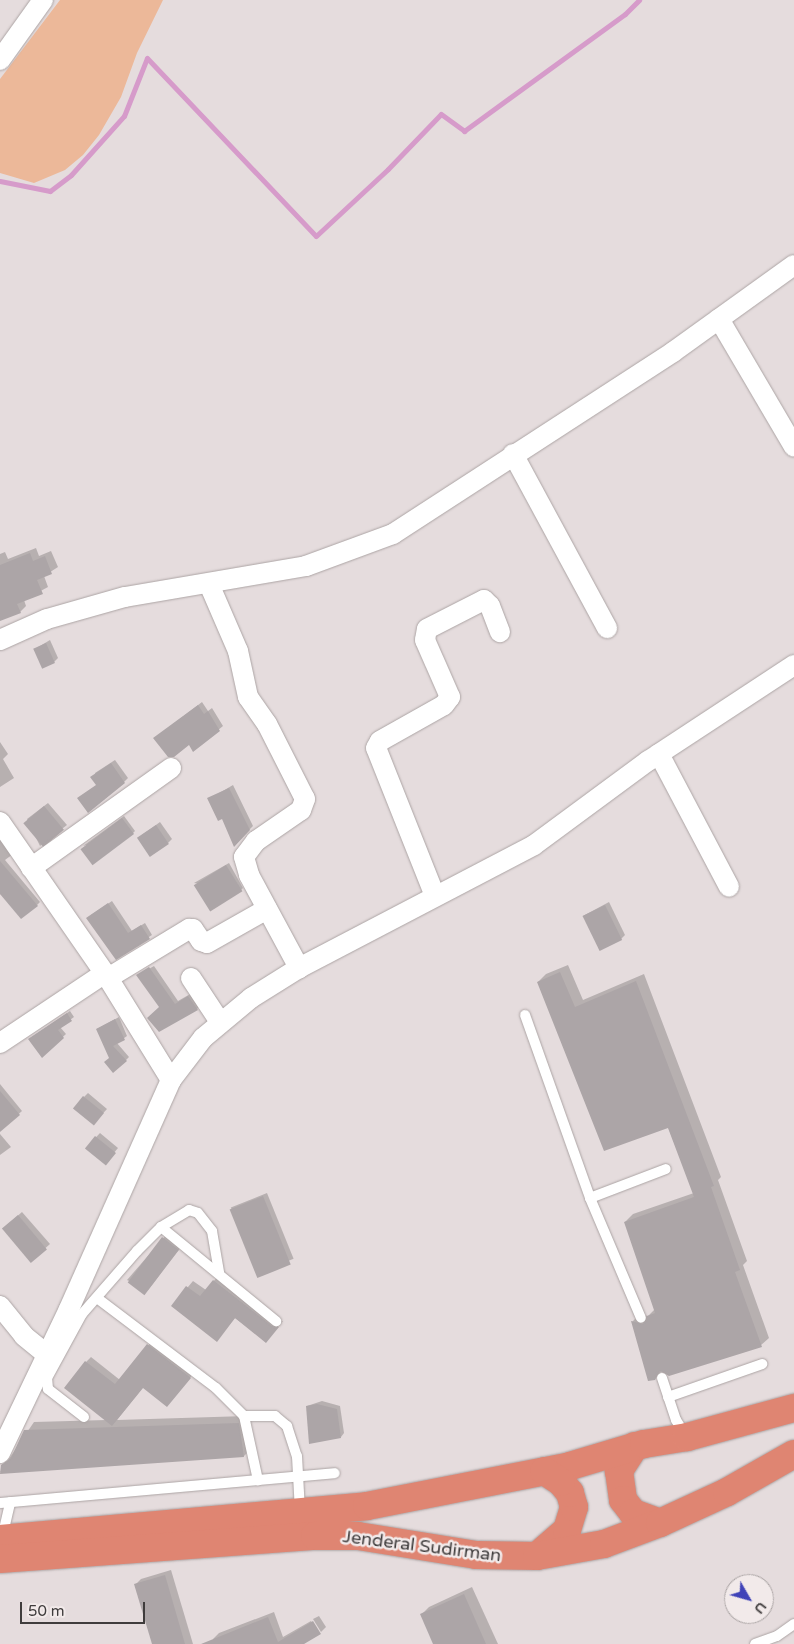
<!DOCTYPE html>
<html>
<head>
<meta charset="utf-8">
<style>
	body { margin:0 }
	#map { position:relative; width:794px; height:1644px; overflow:hidden; background:#e5dcdd; font-family:"Varela Round",sans-serif }
	div>[style] { position:absolute }
	[style*='--x'] { left:calc(var(--x)*1px); top:calc(var(--y)*1px); width:calc(var(--w)*1px); rotate:calc(var(--a)*1deg) }
	.green>* { inset:0; background:#ecb899 }
	.shadow>* { inset:0; background:#0003; transform-origin:0 0 }
	.stream>* { height:5px; margin:-2.5px; padding:0 2.5px; transform-origin:2.5px; border-radius:2.5px; background:#d69bca }
	.building>* { inset:0; background:#aca5a7; transform-origin:0 0 }
	.roads { filter:drop-shadow(0 0 1px #aca4a4) drop-shadow(0 0 1px #aca4a4) }
	.lane>* { height:10px; margin:-5px; padding:0 5px; transform-origin:5px; border-radius:5px; background:#fff }
	.street>* { height:20px; margin:-10px; padding:0 10px; transform-origin:10px; border-radius:10px; background:#fff }
	.highway>* { height:28px; margin:-14px; padding:0 14px; transform-origin:14px; border-radius:14px; background:#df8572 }
	span { translate:-50% -50%; white-space:nowrap; text-align:center; line-height:1.15; -webkit-text-stroke:5px #f2eaea; paint-order:stroke }
	.street-label { font-size:18px; color:#3f3c3c }
	.north { position:absolute; left:724px; top:1574px; width:50px; height:50px; box-sizing:border-box; background:#f2eaea; border:1px solid #aaa4a4; border-radius:50%; rotate:128deg; font-size:14px; font-weight:700; line-height:20px; text-align:center; color:#3f3c3c }
	.north::after { content:''; display:block; margin:auto; width:18px; height:22px; background:#4043b8; clip-path:polygon(50% 0,100% 100%,50% 72%,0 100%) }
	.scale { position:absolute; left:20px; top:1602px; width:125px; height:22px; box-sizing:border-box; border:2px solid #3f3c3c; border-top:0; padding-left:6px; font-size:15px; line-height:18px; white-space:nowrap; color:#3f3c3c; -webkit-text-stroke:4px #f2eaea; paint-order:stroke }
</style>
</head>
<body>
<div id="map">
	<div class="green">
		<i style="clip-path:polygon(60px 0,163px 0,137px 53px,121px 97px,99px 135px,83px 155px,65px 170px,34px 183px,0 173px,0 79px)"></i>
	</div>
	<div class="shadow">
		<i style="clip-path:polygon(36px 548px,39px 556px,51px 551px,58px 567px,44px 576px,48px 587px,24px 600px,26px 606px,20px 612px,0 617px,0 554px,5px 552px,8px 559px)"></i>
		<i style="clip-path:polygon(50px 640px,58px 658px,54px 662px,35px 649px)"></i>
		<i style="clip-path:polygon(202px 702px,208px 711px,212px 708px,223px 726px,194px 750px,189px 744px,155px 738px)"></i>
		<i style="clip-path:polygon(0 742px,8px 754px,3px 759px,14px 778px,0 787px)"></i>
		<i style="clip-path:polygon(115px 760px,128px 778px,124px 782px,97px 785px,95px 773px)"></i>
		<i style="clip-path:polygon(233px 785px,253px 826px,234px 845px,223px 817px,209px 799px)"></i>
		<i style="clip-path:polygon(48px 803px,67px 825px,40px 846px,27px 819px)"></i>
		<i style="clip-path:polygon(124px 816px,135px 831px,133px 833px,83px 846px)"></i>
		<i style="clip-path:polygon(160px 822px,172px 839px,168px 843px,142px 835px)"></i>
		<i style="clip-path:polygon(0 835px,13px 854px,5px 860px,40px 902px,37px 905px,0 894px)"></i>
		<i style="clip-path:polygon(229px 863px,243px 888px,241px 890px,194px 883px)"></i>
		<i style="clip-path:polygon(112px 901px,132px 931px,145px 923px,152px 935px,116px 958px,91px 915px)"></i>
		<i style="clip-path:polygon(609px 902px,625px 935px,621px 939px,583px 916px)"></i>
		<i style="clip-path:polygon(568px 965px,583px 1000px,644px 974px,721px 1177px,718px 1180px,747px 1261px,743px 1265px,769px 1338px,761px 1345px,662px 1371px,655px 1378px,632px 1322px,640px 1314px,648px 1316px,655px 1309px,625px 1222px,633px 1214px,694px 1193px,668px 1127px,538px 982px,546px 974px)"></i>
		<i style="clip-path:polygon(154px 966px,178px 1001px,192px 993px,200px 1006px,197px 1009px,160px 1007px,140px 974px)"></i>
		<i style="clip-path:polygon(70px 1011px,74px 1017px,60px 1027px,66px 1034px,42px 1056px,29px 1039px)"></i>
		<i style="clip-path:polygon(119px 1017px,127px 1036px,117px 1043px,129px 1057px,126px 1060px,110px 1058px,97px 1029px)"></i>
		<i style="clip-path:polygon(0 1084px,22px 1111px,0 1131px)"></i>
		<i style="clip-path:polygon(88px 1093px,107px 1109px,97px 1120px,84px 1097px)"></i>
		<i style="clip-path:polygon(100px 1133px,118px 1148px,108px 1160px,86px 1148px)"></i>
		<i style="clip-path:polygon(0 1134px,11px 1147px,0 1155px)"></i>
		<i style="left:267px;top:1193px;width:71px;height:39px;rotate:68deg"></i>
		<i style="clip-path:polygon(22px 1212px,50px 1244px,31px 1261px,7px 1225px)"></i>
		<i style="clip-path:polygon(167px 1234px,182px 1246px,148px 1290px,127px 1280px)"></i>
		<i style="clip-path:polygon(219px 1275px,278px 1321px,283px 1321px,266px 1341px,235px 1318px,217px 1340px,172px 1306px,193px 1281px,206px 1290px)"></i>
		<i style="clip-path:polygon(152px 1341px,194px 1373px,171px 1401px,144px 1386px,117px 1420px,246px 1416px,252px 1448px,244px 1456px,0 1472px,34px 1422px,106px 1420px,86px 1362px,91px 1357px,120px 1380px)"></i>
		<i style="clip-path:polygon(322px 1401px,340px 1406px,344px 1433px,341px 1437px,307px 1406px)"></i>
		<i style="clip-path:polygon(171px 1570px,193px 1644px,153px 1644px,135px 1585px,141px 1579px)"></i>
		<i style="clip-path:polygon(472px 1587px,498px 1644px,435px 1644px,421px 1615px,429px 1607px)"></i>
		<i style="clip-path:polygon(274px 1612px,283px 1637px,311px 1621px,319px 1633px,294px 1644px,215px 1644px,213px 1639px,219px 1633px)"></i>
		<i style="clip-path:polygon(319px 1616px,326px 1627px,321px 1632px,313px 1619px)"></i>
	</div>
	<div class="stream">
		<i style="--x:0;--y:181;--w:51;--a:11.3"></i>
		<i style="--x:50;--y:191;--w:26;--a:-37"></i>
		<i style="--x:71;--y:175;--w:79;--a:-48.1"></i>
		<i style="--x:124;--y:116;--w:62;--a:-68.4"></i>
		<i style="--x:147;--y:58;--w:245;--a:46.5"></i>
		<i style="--x:316;--y:236;--w:98;--a:-42.9"></i>
		<i style="--x:388;--y:169;--w:76;--a:-46.1"></i>
		<i style="--x:441;--y:114;--w:29;--a:36"></i>
		<i style="--x:464;--y:131;--w:199;--a:-36"></i>
		<i style="--x:625;--y:14;--w:20;--a:-45"></i>
	</div>
	<div class="building">
		<i style="clip-path:polygon(30px 553px,33px 561px,45px 556px,52px 574px,37px 580px,43px 594px,17px 604px,21px 613px,0 621px,0 565px)"></i>
		<i style="left:46px;top:643px;width:22px;height:14px;rotate:66deg"></i>
		<i style="clip-path:polygon(198px 705px,204px 714px,208px 711px,220px 731px,193px 752px,189px 745px,174px 757px,168px 757px,153px 738px)"></i>
		<i style="clip-path:polygon(111px 763px,125px 783px,88px 813px,77px 798px,96px 785px,90px 777px)"></i>
		<i style="clip-path:polygon(229px 788px,250px 830px,234px 847px,222px 819px,218px 821px,207px 798px)"></i>
		<i style="left:44px;top:806px;width:31px;height:27px;rotate:50deg"></i>
		<i style="left:122px;top:818px;width:20px;height:52px;rotate:53deg"></i>
		<i style="left:156px;top:825px;width:23px;height:23px;rotate:56deg"></i>
		<i style="clip-path:polygon(0 861px,38px 906px,21px 919px,0 894px)"></i>
		<i style="left:226px;top:865px;width:31px;height:38px;rotate:58deg"></i>
		<i style="clip-path:polygon(108px 903px,128px 933px,141px 925px,150px 939px,116px 960px,86px 918px)"></i>
		<i style="left:605px;top:905px;width:39px;height:25px;rotate:64deg"></i>
		<i style="clip-path:polygon(149px 967px,175px 1004px,188px 996px,198px 1010px,159px 1032px,147px 1018px,159px 1007px,136px 975px)"></i>
		<i style="clip-path:polygon(560px 972px,575px 1007px,636px 981px,714px 1186px,711px 1187px,740px 1270px,735px 1272px,762px 1347px,669px 1376px,660px 1371px,655px 1380px,648px 1381px,631px 1321px,643px 1324px,647px 1316px,655px 1313px,624px 1222px,694px 1197px,668px 1128px,604px 1151px,537px 982px)"></i>
		<i style="clip-path:polygon(67px 1013px,72px 1021px,58px 1030px,64px 1038px,42px 1058px,28px 1039px)"></i>
		<i style="clip-path:polygon(115px 1019px,125px 1040px,113px 1046px,127px 1061px,113px 1073px,104px 1062px,109px 1058px,96px 1029px)"></i>
		<i style="clip-path:polygon(0 1091px,20px 1115px,0 1132px)"></i>
		<i style="left:83px;top:1096px;width:27px;height:16px;rotate:39deg"></i>
		<i style="left:95px;top:1136px;width:27px;height:16px;rotate:39deg"></i>
		<i style="left:263px;top:1196px;width:74px;height:36px;rotate:68deg"></i>
		<i style="left:18px;top:1215px;width:45px;height:21px;rotate:50deg"></i>
		<i style="left:162px;top:1237px;width:21px;height:57px;rotate:37deg"></i>
		<i style="clip-path:polygon(213px 1280px,272px 1326px,279px 1327px,266px 1343px,235px 1318px,217px 1342px,171px 1306px,186px 1286px,200px 1296px)"></i>
		<i style="clip-path:polygon(147px 1344px,191px 1378px,167px 1407px,143px 1388px,112px 1426px,64px 1388px,85px 1361px,115px 1384px)"></i>
		<i style="clip-path:polygon(317px 1404px,337px 1409px,341px 1438px,309px 1444px,306px 1406px)"></i>
		<i style="clip-path:polygon(239px 1423px,244px 1457px,0 1474px,1px 1465px,11px 1458px,24px 1430px)"></i>
		<i style="clip-path:polygon(165px 1575px,185px 1644px,152px 1644px,134px 1584px)"></i>
		<i style="clip-path:polygon(464px 1594px,486px 1644px,433px 1644px,420px 1614px)"></i>
		<i style="clip-path:polygon(268px 1617px,278px 1642px,313px 1621px,321px 1634px,304px 1644px,201px 1644px)"></i>
	</div>
	<div class="roads">
		<div class="lane">
			<i style="--x:525;--y:1015;--w:194;--a:70.4"></i>
			<i style="--x:590;--y:1198;--w:130;--a:67"></i>
			<i style="--x:590;--y:1198;--w:81;--a:-20.9"></i>
			<i style="--x:161;--y:1227;--w:149;--a:39.3"></i>
			<i style="--x:97;--y:1298;--w:149;--a:37.1"></i>
			<i style="--x:216;--y:1388;--w:40;--a:45"></i>
			<i style="--x:244;--y:1416;--w:66;--a:77.7"></i>
			<i style="--x:662;--y:1378;--w:44;--a:71.6"></i>
			<i style="--x:676;--y:1420;--w:19;--a:58"></i>
			<i style="--x:668;--y:1397;--w:100;--a:-19.3"></i>
			<i style="--x:244;--y:1416;--w:31;--a:0"></i>
			<i style="--x:275;--y:1416;--w:16;--a:40"></i>
			<i style="--x:287;--y:1426;--w:32;--a:72"></i>
			<i style="--x:297;--y:1456;--w:55;--a:86.9"></i>
			<i style="--x:84;--y:1417;--w:46;--a:-142.1"></i>
			<i style="--x:48;--y:1389;--w:11;--a:-95"></i>
			<i style="--x:47;--y:1378;--w:73;--a:-61.3"></i>
			<i style="--x:82;--y:1314;--w:84;--a:-48.9"></i>
			<i style="--x:137;--y:1251;--w:34;--a:-45"></i>
			<i style="--x:161;--y:1227;--w:33;--a:-31"></i>
			<i style="--x:189;--y:1210;--w:9;--a:18"></i>
			<i style="--x:198;--y:1213;--w:23;--a:52"></i>
			<i style="--x:212;--y:1231;--w:42;--a:80.3"></i>
			<i style="--x:0;--y:1503;--w:336;--a:-5.1"></i>
			<i style="--x:2;--y:1538;--w:37;--a:-77"></i>
			<i style="--x:755;--y:1644;--w:23;--a:-20"></i>
			<i style="--x:777;--y:1636;--w:21;--a:-35"></i>
		</div>
		<div class="street">
			<i style="--x:0;--y:60;--w:74;--a:-54.4"></i>
			<i style="--x:719;--y:319;--w:148;--a:59.6"></i>
			<i style="--x:513;--y:454;--w:198;--a:61.6"></i>
			<i style="--x:209;--y:584;--w:73;--a:66.6"></i>
			<i style="--x:238;--y:651;--w:47;--a:77.7"></i>
			<i style="--x:248;--y:697;--w:33;--a:55"></i>
			<i style="--x:267;--y:724;--w:84;--a:63.1"></i>
			<i style="--x:305;--y:799;--w:12;--a:110"></i>
			<i style="--x:301;--y:810;--w:55;--a:145.4"></i>
			<i style="--x:256;--y:841;--w:20;--a:127"></i>
			<i style="--x:244;--y:857;--w:19;--a:74"></i>
			<i style="--x:249;--y:875;--w:106;--a:61.7"></i>
			<i style="--x:0;--y:640;--w:51;--a:-24.1"></i>
			<i style="--x:47;--y:619;--w:81;--a:-15.8"></i>
			<i style="--x:125;--y:597;--w:184;--a:-9.7"></i>
			<i style="--x:306;--y:566;--w:93;--a:-20.2"></i>
			<i style="--x:393;--y:534;--w:334;--a:-33"></i>
			<i style="--x:673;--y:352;--w:149;--a:-35.7"></i>
			<i style="--x:659;--y:754;--w:150;--a:62.2"></i>
			<i style="--x:0;--y:822;--w:190;--a:55.3"></i>
			<i style="--x:108;--y:978;--w:120;--a:58.3"></i>
			<i style="--x:31;--y:868;--w:172;--a:-35.5"></i>
			<i style="--x:435;--y:896;--w:159;--a:-111.7"></i>
			<i style="--x:376;--y:748;--w:8;--a:-60"></i>
			<i style="--x:380;--y:741;--w:73;--a:-29.4"></i>
			<i style="--x:444;--y:705;--w:10;--a:-53"></i>
			<i style="--x:450;--y:697;--w:62;--a:-113.7"></i>
			<i style="--x:425;--y:640;--w:11;--a:-80"></i>
			<i style="--x:427;--y:629;--w:64;--a:-27"></i>
			<i style="--x:484;--y:600;--w:8;--a:45"></i>
			<i style="--x:490;--y:606;--w:28;--a:69"></i>
			<i style="--x:108;--y:978;--w:95;--a:-31.2"></i>
			<i style="--x:189;--y:929;--w:4;--a:0"></i>
			<i style="--x:193;--y:929;--w:14;--a:56"></i>
			<i style="--x:201;--y:941;--w:6;--a:18"></i>
			<i style="--x:207;--y:943;--w:69;--a:-29.5"></i>
			<i style="--x:191;--y:978;--w:53;--a:56.6"></i>
			<i style="--x:0;--y:1043;--w:126;--a:-33.7"></i>
			<i style="--x:0;--y:1306;--w:38;--a:51"></i>
			<i style="--x:24;--y:1336;--w:28;--a:39"></i>
			<i style="--x:0;--y:1453;--w:160;--a:-64.4"></i>
			<i style="--x:69;--y:1309;--w:251;--a:-66"></i>
			<i style="--x:171;--y:1080;--w:53;--a:-52.7"></i>
			<i style="--x:203;--y:1038;--w:62;--a:-39.8"></i>
			<i style="--x:251;--y:998;--w:57;--a:-32"></i>
			<i style="--x:299;--y:968;--w:265;--a:-27.6"></i>
			<i style="--x:534;--y:845;--w:142;--a:-36.4"></i>
			<i style="--x:648;--y:761;--w:175;--a:-33.3"></i>
		</div>
		<div class="highway">
			<i style="--x:635;--y:1446;--w:30;--a:123"></i>
			<i style="--x:619;--y:1471;--w:29;--a:82"></i>
			<i style="--x:623;--y:1500;--w:16;--a:52"></i>
			<i style="--x:633;--y:1513;--w:29;--a:20"></i>
			<i style="--x:0;--y:1539;--w:368;--a:-5.1"></i>
			<i style="--x:367;--y:1506;--w:207;--a:-11.1"></i>
			<i style="--x:570;--y:1466;--w:77;--a:-16.6"></i>
			<i style="--x:644;--y:1444;--w:44;--a:-9.2"></i>
			<i style="--x:687;--y:1437;--w:111;--a:-15.2"></i>
			<i style="--x:537;--y:1556;--w:40;--a:-41"></i>
			<i style="--x:567;--y:1530;--w:24;--a:-73"></i>
			<i style="--x:574;--y:1507;--w:15;--a:-106"></i>
			<i style="--x:570;--y:1493;--w:14;--a:-129"></i>
			<i style="--x:561;--y:1482;--w:20;--a:-147"></i>
			<i style="--x:0;--y:1559;--w:316;--a:-4.2"></i>
			<i style="--x:315;--y:1536;--w:43;--a:0"></i>
			<i style="--x:358;--y:1536;--w:120;--a:9.1"></i>
			<i style="--x:476;--y:1555;--w:61;--a:0.9"></i>
			<i style="--x:537;--y:1556;--w:68;--a:-10.2"></i>
			<i style="--x:604;--y:1544;--w:60;--a:-20.6"></i>
			<i style="--x:660;--y:1523;--w:74;--a:-24.8"></i>
			<i style="--x:727;--y:1492;--w:77;--a:-29.6"></i>
		</div>
	</div>
	<div class="street-label">
		<span style="left:422px;top:1546px;rotate:7deg">Jenderal Sudirman</span>
	</div>
	<div class="north">U</div>
	<div class="scale">50 m</div>
</div>
</body>
</html>
